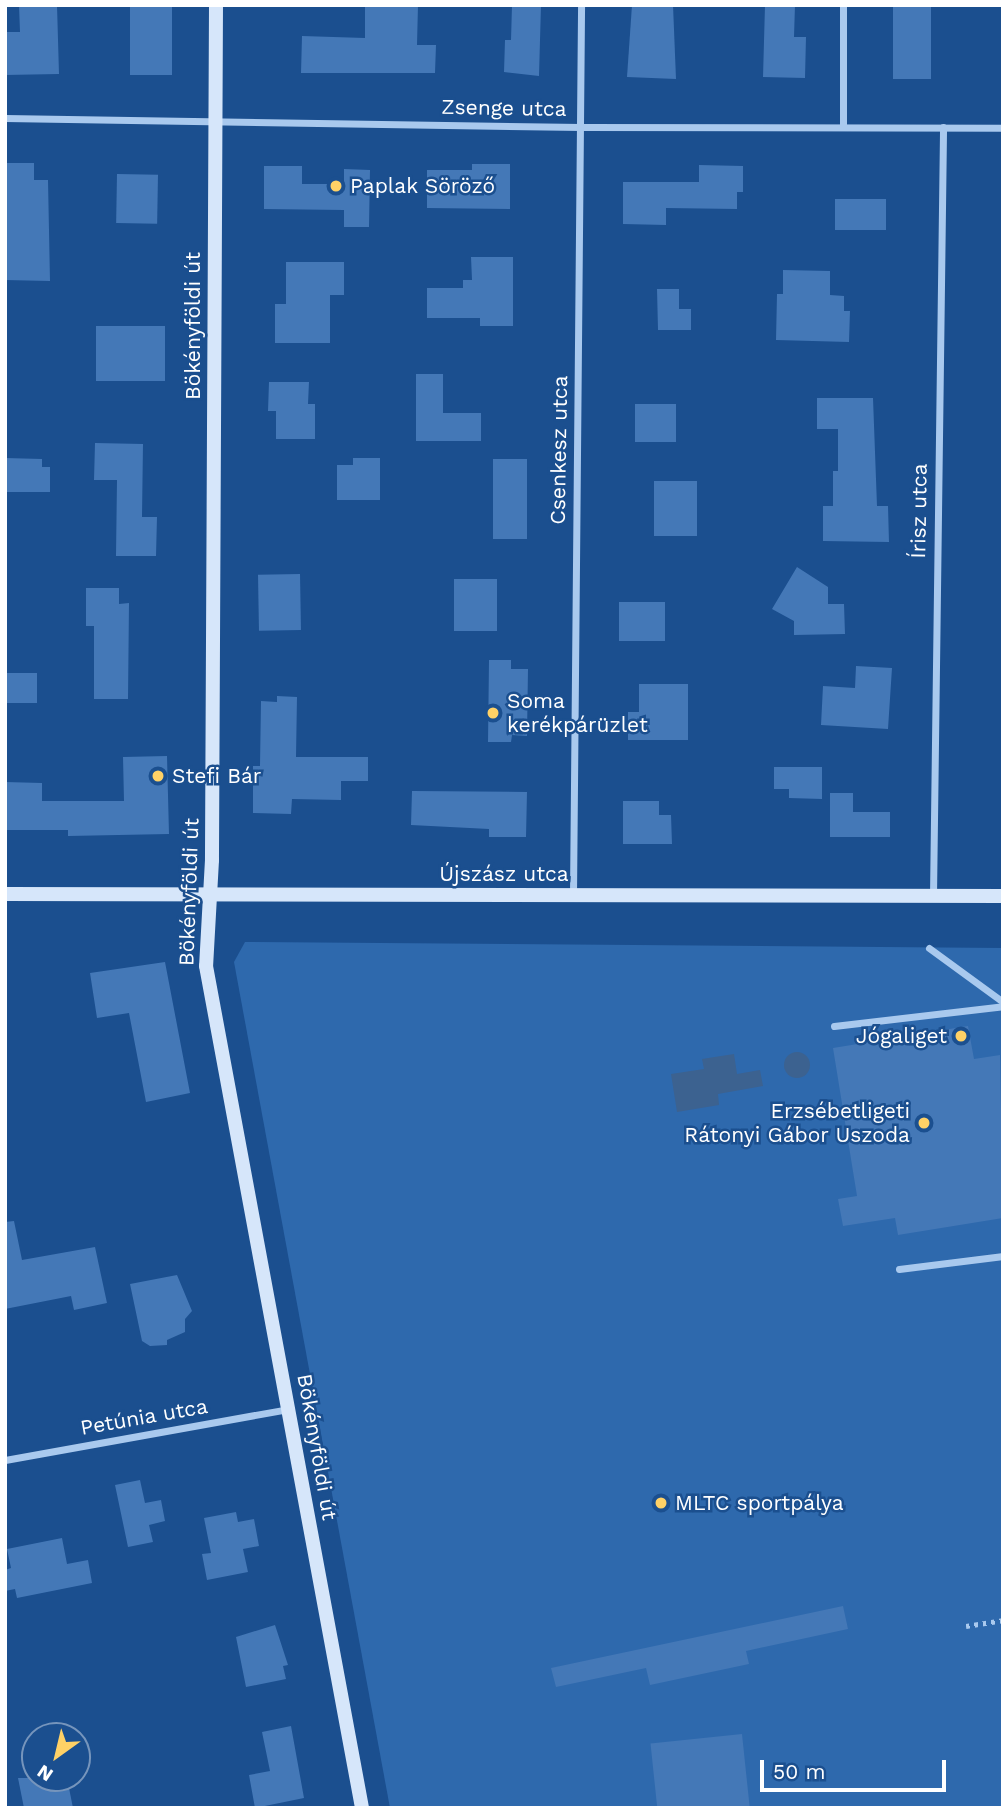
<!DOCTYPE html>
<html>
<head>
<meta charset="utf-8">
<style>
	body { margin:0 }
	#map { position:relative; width:1008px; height:1813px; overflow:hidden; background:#1b4f8f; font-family:"Work Sans",sans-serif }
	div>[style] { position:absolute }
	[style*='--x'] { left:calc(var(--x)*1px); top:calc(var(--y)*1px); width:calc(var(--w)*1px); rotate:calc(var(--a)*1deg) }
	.green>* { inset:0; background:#2e69ad }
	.water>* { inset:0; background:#3c6290 }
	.round { border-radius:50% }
	.building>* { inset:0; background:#4478b7; transform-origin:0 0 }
	.path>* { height:4.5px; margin-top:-2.25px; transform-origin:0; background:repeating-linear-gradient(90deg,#a9c9ee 0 3.5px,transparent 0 8.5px) }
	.street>* { height:7px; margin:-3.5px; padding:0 3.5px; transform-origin:3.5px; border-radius:3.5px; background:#a9c9ee }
	.secondary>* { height:14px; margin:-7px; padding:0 7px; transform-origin:7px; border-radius:7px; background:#d6e6fa }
	.dots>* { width:19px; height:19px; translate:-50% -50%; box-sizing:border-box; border:4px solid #1b4f8f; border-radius:50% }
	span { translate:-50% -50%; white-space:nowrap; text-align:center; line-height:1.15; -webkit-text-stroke:5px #1b4f8f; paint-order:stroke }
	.street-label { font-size:21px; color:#fff }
	.poi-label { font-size:21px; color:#fff }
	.left { translate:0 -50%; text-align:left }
	.right { translate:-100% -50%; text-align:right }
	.frame { position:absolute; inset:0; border:7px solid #fff; pointer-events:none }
	.north { position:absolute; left:21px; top:1722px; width:70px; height:70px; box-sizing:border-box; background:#1b4f8f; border:2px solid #7695bc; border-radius:50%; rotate:214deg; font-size:19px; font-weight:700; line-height:28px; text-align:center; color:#fff }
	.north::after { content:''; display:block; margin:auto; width:24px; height:32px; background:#ffd166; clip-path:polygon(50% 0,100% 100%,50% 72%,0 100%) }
	.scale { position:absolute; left:760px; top:1760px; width:186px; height:32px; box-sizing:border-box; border:4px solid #fff; border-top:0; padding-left:9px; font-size:21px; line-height:24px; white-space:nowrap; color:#fff; -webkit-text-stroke:5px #1b4f8f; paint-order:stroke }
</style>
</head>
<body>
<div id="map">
	<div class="green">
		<i style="clip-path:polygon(245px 942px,1003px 948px,1003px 1808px,390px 1808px,234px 962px)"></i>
	</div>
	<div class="water">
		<i class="round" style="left:784px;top:1052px;width:26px;height:26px"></i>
		<i style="clip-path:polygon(734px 1054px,737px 1074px,760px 1070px,763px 1086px,718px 1094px,719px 1105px,677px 1112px,671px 1074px,704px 1069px,702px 1059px)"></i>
	</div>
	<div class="building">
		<i style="clip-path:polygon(19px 5px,57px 5px,59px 74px,5px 75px,5px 32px,20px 32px)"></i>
		<i style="left:130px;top:5px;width:42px;height:70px"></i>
		<i style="clip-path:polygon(365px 5px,418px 5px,417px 45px,436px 45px,435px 73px,301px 73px,302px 36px,365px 38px)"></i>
		<i style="clip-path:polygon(512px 5px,541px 5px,539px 76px,504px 72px,505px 40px,511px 40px)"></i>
		<i style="clip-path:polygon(632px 5px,673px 5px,676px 79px,627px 77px)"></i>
		<i style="clip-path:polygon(765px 5px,795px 5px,794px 37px,806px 37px,805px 78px,763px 77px)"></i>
		<i style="left:893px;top:5px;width:38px;height:74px"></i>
		<i style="clip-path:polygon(5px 163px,34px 163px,34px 180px,48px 180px,50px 281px,5px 280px)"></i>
		<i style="clip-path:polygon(472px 164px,510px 164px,510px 209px,427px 208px,427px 170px,472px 170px)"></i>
		<i style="clip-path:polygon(699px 165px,743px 166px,743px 192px,737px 192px,737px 209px,666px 208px,666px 225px,623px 224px,623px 182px,699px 182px)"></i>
		<i style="clip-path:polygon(264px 166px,302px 166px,302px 184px,344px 184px,344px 169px,370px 170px,369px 227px,344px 227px,344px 210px,264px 209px)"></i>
		<i style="left:117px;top:174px;width:41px;height:49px;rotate:1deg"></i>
		<i style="left:835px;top:199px;width:51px;height:31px"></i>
		<i style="clip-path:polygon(471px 257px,513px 257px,513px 326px,480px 326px,480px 318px,427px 318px,427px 288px,463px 288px,463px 280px,472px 280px)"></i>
		<i style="clip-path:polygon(286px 262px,344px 262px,344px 295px,330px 295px,330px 343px,275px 343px,275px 304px,286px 304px)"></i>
		<i style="clip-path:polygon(783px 270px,830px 271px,830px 295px,844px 296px,844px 311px,850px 311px,849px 342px,776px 340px,777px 294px,783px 294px)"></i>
		<i style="clip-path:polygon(657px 289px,679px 289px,679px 309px,691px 309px,691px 330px,658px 330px)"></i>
		<i style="left:96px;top:326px;width:69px;height:55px"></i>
		<i style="clip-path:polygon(416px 374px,443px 374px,443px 413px,481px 413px,481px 441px,416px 441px)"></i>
		<i style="clip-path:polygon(269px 382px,309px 382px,308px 404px,315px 404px,315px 439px,276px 439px,276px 411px,268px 411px)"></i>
		<i style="clip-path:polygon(817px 398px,873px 398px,877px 506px,888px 506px,889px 542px,823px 541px,823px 506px,833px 506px,833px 471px,838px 471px,838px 429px,817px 429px)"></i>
		<i style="left:635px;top:404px;width:41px;height:38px"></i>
		<i style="clip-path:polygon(95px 443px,143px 444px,142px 517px,157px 517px,156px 556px,116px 556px,117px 480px,94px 480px)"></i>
		<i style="clip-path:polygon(5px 458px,42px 459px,42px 467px,50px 467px,50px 492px,5px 492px)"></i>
		<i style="clip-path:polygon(353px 458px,380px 458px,380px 500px,337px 500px,337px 465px,353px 465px)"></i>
		<i style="left:493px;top:459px;width:34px;height:80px"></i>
		<i style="left:654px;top:481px;width:43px;height:55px"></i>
		<i style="clip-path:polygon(797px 567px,828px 587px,828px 604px,844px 604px,845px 634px,794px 635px,794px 621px,772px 609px)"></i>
		<i style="left:300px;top:574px;width:56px;height:42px;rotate:89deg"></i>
		<i style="left:454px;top:579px;width:43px;height:52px"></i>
		<i style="clip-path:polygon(86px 588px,119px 588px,119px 604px,129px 603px,128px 699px,94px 699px,94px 626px,86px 626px)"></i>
		<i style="left:619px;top:602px;width:46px;height:39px"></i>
		<i style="clip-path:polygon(489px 660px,511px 660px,511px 669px,528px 669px,527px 736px,512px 735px,511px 742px,488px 742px)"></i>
		<i style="clip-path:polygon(856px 666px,892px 668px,888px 729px,821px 725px,823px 686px,855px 688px)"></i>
		<i style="left:5px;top:673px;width:32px;height:30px"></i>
		<i style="clip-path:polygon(639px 684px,688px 684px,688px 740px,628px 740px,628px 712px,639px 712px)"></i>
		<i style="clip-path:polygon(277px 696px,297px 697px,296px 757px,368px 757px,368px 781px,341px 781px,341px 800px,292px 799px,291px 814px,253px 813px,253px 766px,260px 766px,261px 701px,277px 702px)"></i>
		<i style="clip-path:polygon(167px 756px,169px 834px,68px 836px,68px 830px,5px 830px,5px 782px,42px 783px,42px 801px,124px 801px,123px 757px)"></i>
		<i style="clip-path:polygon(774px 767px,822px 767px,822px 799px,789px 798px,789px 789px,774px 789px)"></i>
		<i style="clip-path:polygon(412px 791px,527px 792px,526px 837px,489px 837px,489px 829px,411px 825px)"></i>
		<i style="clip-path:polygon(830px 793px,853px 793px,853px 812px,890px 812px,890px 837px,830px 837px)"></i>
		<i style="clip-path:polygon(623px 801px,659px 801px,659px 815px,671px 815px,672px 844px,623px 844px)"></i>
		<i style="clip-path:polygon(165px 962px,190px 1093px,146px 1102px,129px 1013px,97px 1018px,90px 973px)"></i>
		<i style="clip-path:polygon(968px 1026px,974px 1059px,1000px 1055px,1003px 1218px,898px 1235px,895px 1218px,843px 1226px,838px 1199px,857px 1196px,833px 1048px)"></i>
		<i style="clip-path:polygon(14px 1221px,22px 1260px,95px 1247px,107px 1303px,74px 1310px,71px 1296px,5px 1309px,5px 1222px)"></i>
		<i style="clip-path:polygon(177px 1275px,192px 1311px,185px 1319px,185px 1332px,167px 1340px,167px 1345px,150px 1346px,142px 1341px,130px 1284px)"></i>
		<i style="clip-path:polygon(140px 1480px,145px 1503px,161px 1500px,165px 1521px,149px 1525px,153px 1542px,128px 1547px,115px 1485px)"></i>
		<i style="clip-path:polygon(236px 1512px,238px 1522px,254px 1519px,259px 1546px,243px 1549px,248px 1572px,207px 1580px,202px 1554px,211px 1553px,204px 1518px)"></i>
		<i style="clip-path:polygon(62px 1538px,67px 1564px,88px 1560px,92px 1583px,17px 1598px,15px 1589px,5px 1591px,5px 1570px,11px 1568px,7px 1549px)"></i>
		<i style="clip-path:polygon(843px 1606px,848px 1629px,746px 1651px,749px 1664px,650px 1685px,646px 1668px,556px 1687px,551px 1668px)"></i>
		<i style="clip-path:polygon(275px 1625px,288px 1665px,283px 1666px,286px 1679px,246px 1687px,236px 1637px)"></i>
		<i style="clip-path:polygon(291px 1726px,304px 1798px,255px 1808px,249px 1775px,270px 1771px,262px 1732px)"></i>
		<i style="left:742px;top:1734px;width:74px;height:92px;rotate:84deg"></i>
		<i style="clip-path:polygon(18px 1778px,67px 1778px,73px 1808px,24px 1808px)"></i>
	</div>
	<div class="path">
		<i style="--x:966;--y:1626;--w:37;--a:-9"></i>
	</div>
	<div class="street">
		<i style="--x:5;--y:118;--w:576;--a:0.9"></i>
		<i style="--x:581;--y:127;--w:422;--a:0.1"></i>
		<i style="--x:843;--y:126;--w:121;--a:-90"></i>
		<i style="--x:573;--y:895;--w:890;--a:-89.48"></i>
		<i style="--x:933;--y:896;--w:769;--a:-89.25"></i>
		<i style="--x:929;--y:948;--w:92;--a:36.1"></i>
		<i style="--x:834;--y:1026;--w:170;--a:-6.7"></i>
		<i style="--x:899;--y:1269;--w:105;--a:-7.1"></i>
		<i style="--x:5;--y:1460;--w:289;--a:-10.2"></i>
	</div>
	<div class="secondary">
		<i style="--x:216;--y:5;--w:855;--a:90.27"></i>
		<i style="--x:212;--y:860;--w:106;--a:93.2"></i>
		<i style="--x:206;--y:966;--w:856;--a:79.5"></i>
		<i style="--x:5;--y:894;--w:998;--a:0.11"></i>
	</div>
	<div class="dots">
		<i style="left:336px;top:186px;background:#ffd166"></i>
		<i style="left:493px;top:713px;background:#ffd166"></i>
		<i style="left:158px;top:776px;background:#ffd166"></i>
		<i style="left:961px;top:1036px;background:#ffd166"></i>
		<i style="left:924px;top:1123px;background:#ffd166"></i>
		<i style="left:661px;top:1503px;background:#ffd166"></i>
	</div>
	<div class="street-label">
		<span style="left:504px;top:108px;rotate:1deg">Zsenge utca</span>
		<span style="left:193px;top:326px;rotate:-90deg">Bökényföldi út</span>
		<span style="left:559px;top:450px;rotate:-89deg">Csenkesz utca</span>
		<span style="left:919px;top:511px;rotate:-89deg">Írisz utca</span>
		<span style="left:504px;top:874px">Újszász utca</span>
		<span style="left:189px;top:892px;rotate:-88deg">Bökényföldi út</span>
		<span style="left:144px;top:1417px;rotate:-10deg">Petúnia utca</span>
		<span style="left:317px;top:1447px;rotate:80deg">Bökényföldi út</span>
	</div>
	<div class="poi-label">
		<span class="left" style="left:350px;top:186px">Paplak Söröző</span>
		<span class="left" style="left:507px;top:713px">Soma<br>kerékpárüzlet</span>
		<span class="left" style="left:172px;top:776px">Stefi Bár</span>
		<span class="right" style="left:947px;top:1036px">Jógaliget</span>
		<span class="right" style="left:910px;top:1123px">Erzsébetligeti<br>Rátonyi Gábor Uszoda</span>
		<span class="left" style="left:675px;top:1503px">MLTC sportpálya</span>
	</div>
	<div class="frame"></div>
	<div class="north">N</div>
	<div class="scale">50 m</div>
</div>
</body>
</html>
